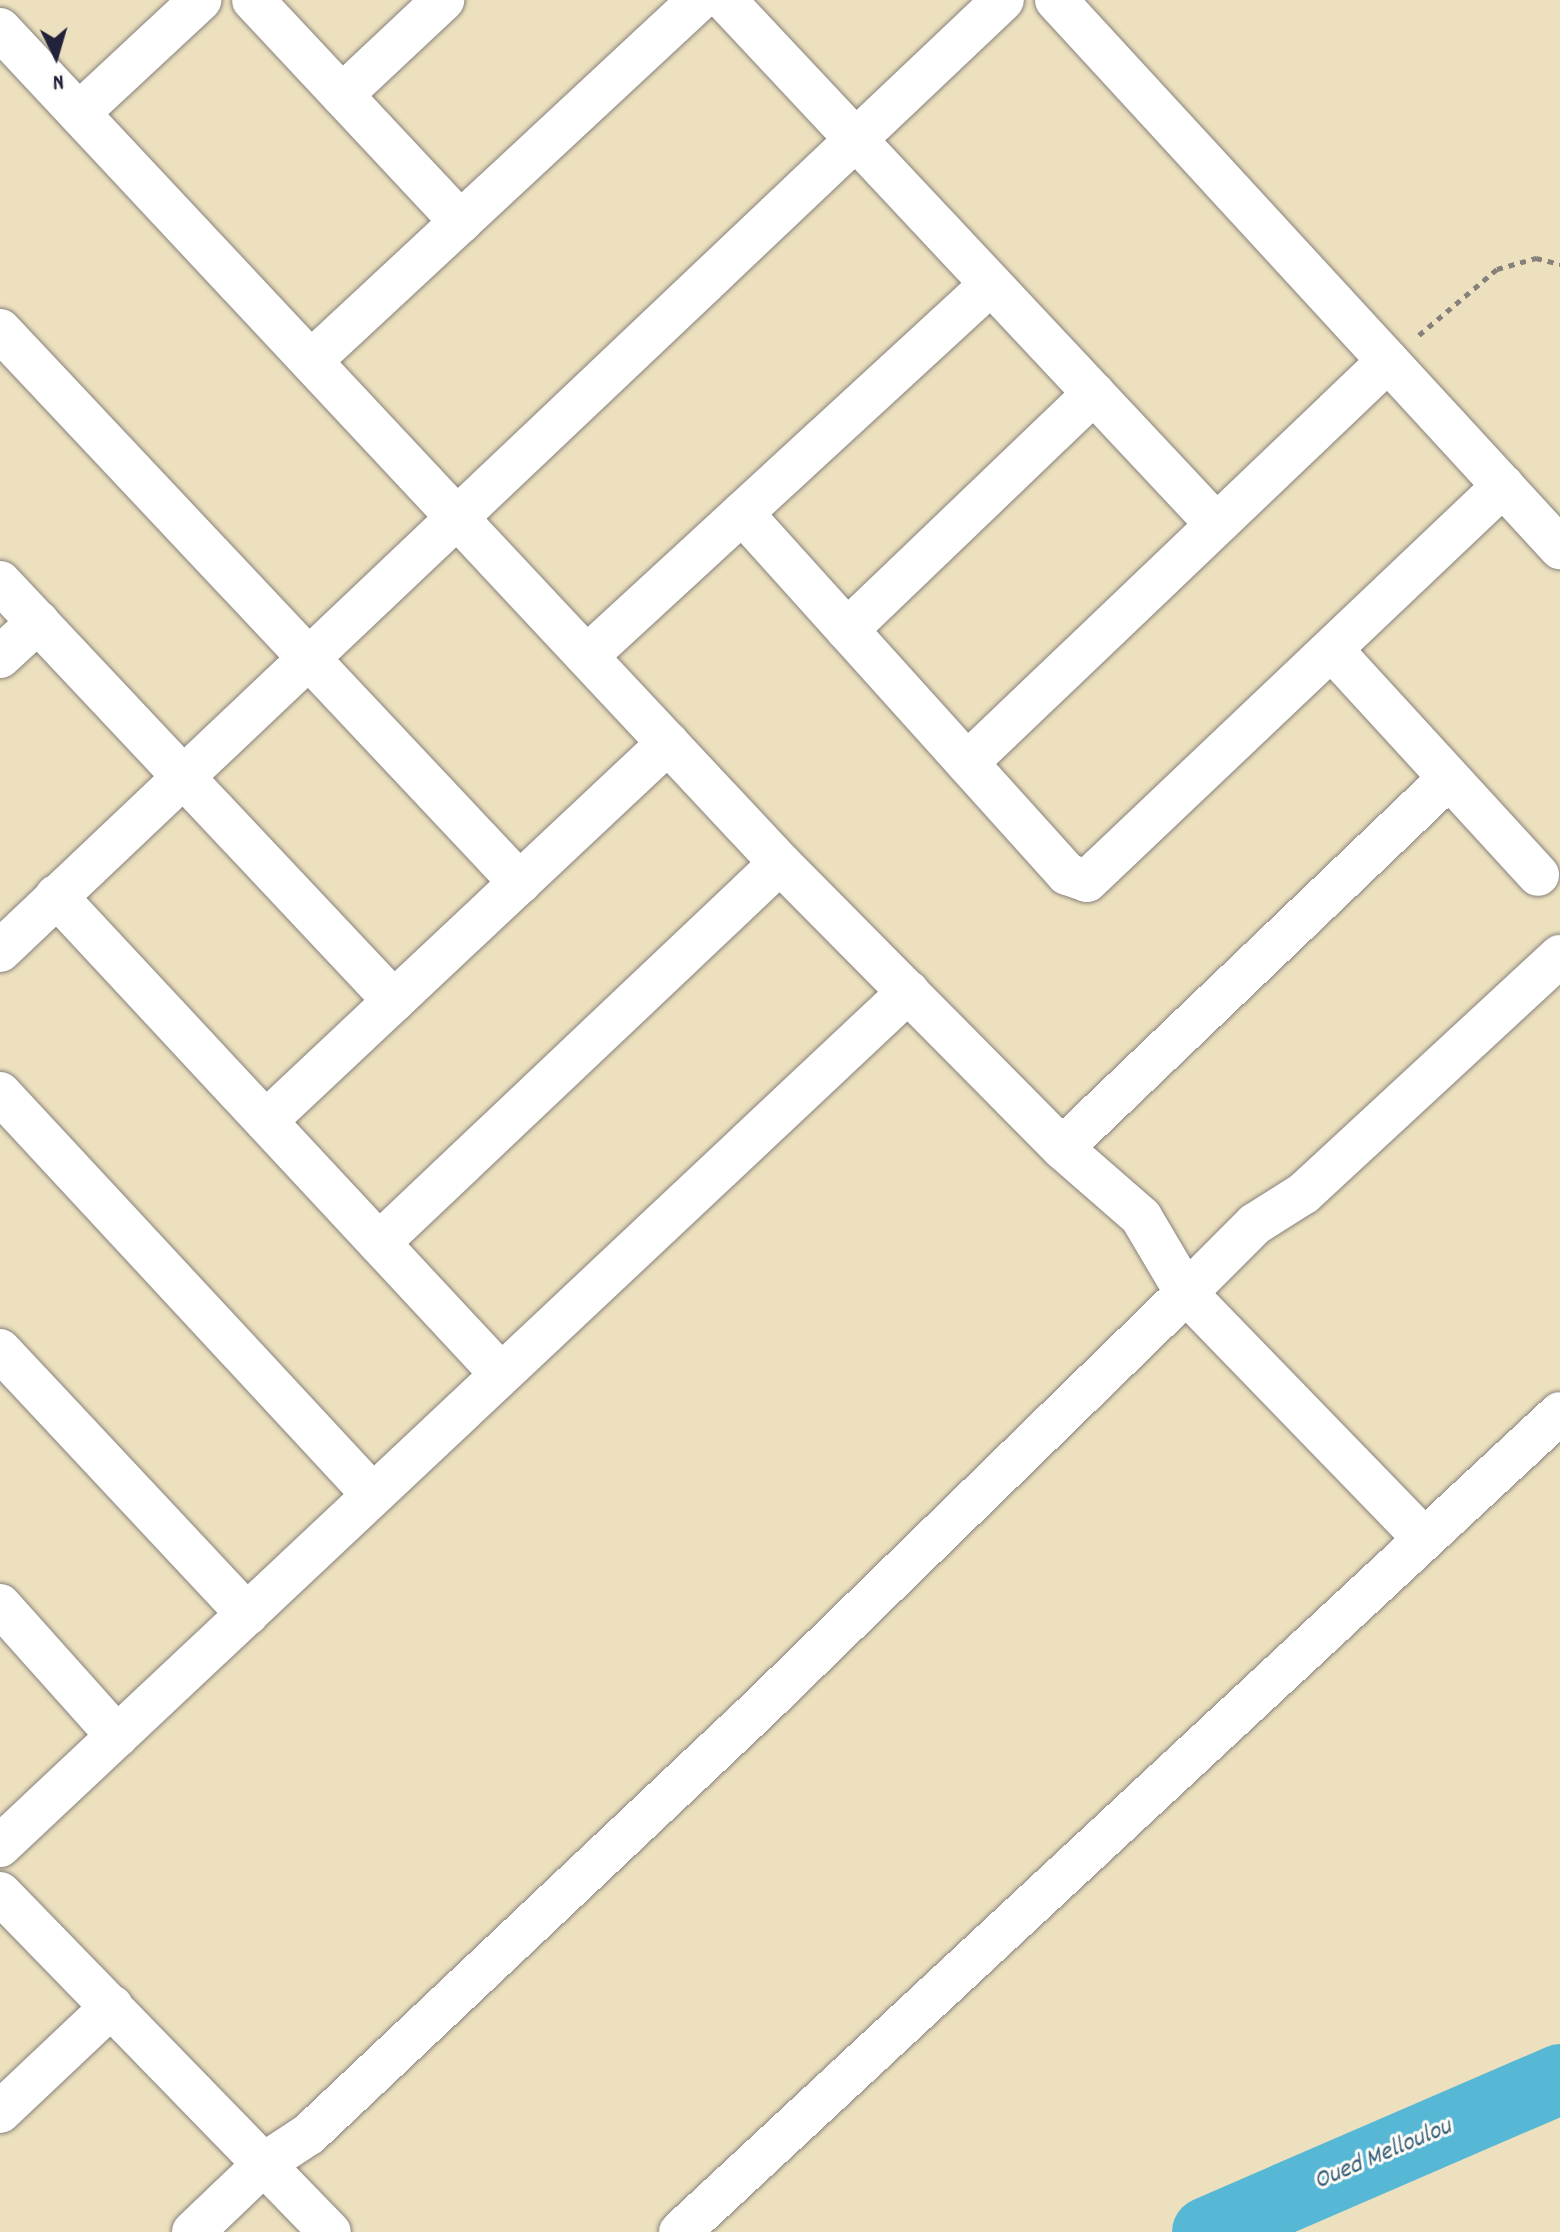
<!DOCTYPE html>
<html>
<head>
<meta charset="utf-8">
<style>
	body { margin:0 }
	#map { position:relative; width:1560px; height:2232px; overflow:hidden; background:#ece0be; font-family:Dekko,sans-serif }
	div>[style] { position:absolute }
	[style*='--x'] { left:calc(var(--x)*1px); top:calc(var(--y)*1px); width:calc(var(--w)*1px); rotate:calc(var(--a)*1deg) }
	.river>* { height:70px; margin:-35px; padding:0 35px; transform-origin:35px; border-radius:35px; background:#57b8d6 }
	.path>* { height:5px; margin-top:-2.5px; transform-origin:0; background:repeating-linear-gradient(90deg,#87817c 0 6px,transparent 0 12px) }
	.roads { filter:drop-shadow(0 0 2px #87817c) drop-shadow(0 0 2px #87817c) }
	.minor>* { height:42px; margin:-21px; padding:0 21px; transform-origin:21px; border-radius:21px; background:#fff }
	span { translate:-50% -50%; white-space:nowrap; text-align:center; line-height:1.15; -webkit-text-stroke:6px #fdfcf7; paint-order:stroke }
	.water-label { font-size:26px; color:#375e79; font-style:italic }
	.north { position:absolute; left:16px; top:16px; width:80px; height:80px; -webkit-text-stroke:6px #fdfcf7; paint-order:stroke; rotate:175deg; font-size:22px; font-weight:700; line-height:32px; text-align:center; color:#22223b }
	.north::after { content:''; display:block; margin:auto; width:28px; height:36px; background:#22223b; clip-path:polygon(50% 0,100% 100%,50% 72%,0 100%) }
</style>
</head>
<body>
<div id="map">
	<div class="river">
		<i style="--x:1207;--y:2232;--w:385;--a:-23.4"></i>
	</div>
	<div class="path">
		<i style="--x:1419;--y:335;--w:102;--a:-40.2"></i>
		<i style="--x:1497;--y:269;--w:41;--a:-15.8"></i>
		<i style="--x:1536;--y:258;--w:25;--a:14"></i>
	</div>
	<div class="roads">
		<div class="minor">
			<i style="--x:253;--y:0;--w:304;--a:46.9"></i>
			<i style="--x:725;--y:0;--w:718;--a:46.86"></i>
			<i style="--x:1056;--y:0;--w:745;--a:47.4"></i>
			<i style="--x:0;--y:29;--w:1142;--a:46.92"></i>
			<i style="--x:780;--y:863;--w:401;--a:45.3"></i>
			<i style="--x:1062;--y:1148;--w:105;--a:41.1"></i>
			<i style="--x:1141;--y:1217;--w:88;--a:59.4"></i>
			<i style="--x:1186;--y:1293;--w:98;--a:-45"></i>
			<i style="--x:1255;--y:1224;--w:58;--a:-32.3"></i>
			<i style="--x:1304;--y:1193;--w:349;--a:-42.8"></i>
			<i style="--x:342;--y:95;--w:139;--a:-43.2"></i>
			<i style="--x:79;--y:113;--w:166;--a:-43"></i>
			<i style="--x:0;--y:330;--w:759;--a:46.76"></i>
			<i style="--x:311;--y:361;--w:530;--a:-42.94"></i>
			<i style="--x:742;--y:513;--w:486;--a:48"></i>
			<i style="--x:1067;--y:874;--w:21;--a:19"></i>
			<i style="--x:1087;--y:881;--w:574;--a:-43.52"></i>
			<i style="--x:0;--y:582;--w:575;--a:46.76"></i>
			<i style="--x:847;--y:630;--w:342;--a:-43.8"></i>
			<i style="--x:1332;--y:650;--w:305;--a:47.5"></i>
			<i style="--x:587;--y:656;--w:549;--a:-42.64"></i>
			<i style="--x:0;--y:657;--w:52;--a:-42.6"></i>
			<i style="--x:967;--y:763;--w:582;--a:-43.68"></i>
			<i style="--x:56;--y:896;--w:653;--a:47.05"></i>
			<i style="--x:0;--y:951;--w:1382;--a:-43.48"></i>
			<i style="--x:0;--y:1093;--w:548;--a:47.14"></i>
			<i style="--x:266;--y:1121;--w:552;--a:-43.24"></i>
			<i style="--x:1062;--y:1148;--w:535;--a:-43.71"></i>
			<i style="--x:379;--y:1243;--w:552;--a:-43.46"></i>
			<i style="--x:0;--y:1350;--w:362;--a:46.9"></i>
			<i style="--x:0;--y:1605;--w:176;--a:48.2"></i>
			<i style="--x:0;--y:1846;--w:1247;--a:-43.24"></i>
			<i style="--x:0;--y:1893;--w:473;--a:45.8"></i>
			<i style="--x:0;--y:2112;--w:154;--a:-43.4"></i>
			<i style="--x:193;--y:2232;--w:100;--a:-43.8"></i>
			<i style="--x:265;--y:2163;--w:53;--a:-33.4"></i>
			<i style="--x:309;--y:2134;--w:618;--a:-43.36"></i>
			<i style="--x:758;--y:1710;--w:598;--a:-44.25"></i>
			<i style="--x:1186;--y:1293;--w:342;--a:45.9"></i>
			<i style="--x:680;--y:2232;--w:1202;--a:-42.94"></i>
		</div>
	</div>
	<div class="water-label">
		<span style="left:1383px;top:2155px;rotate:-23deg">Oued Melloulou</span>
	</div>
	<div class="north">N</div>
</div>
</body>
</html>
